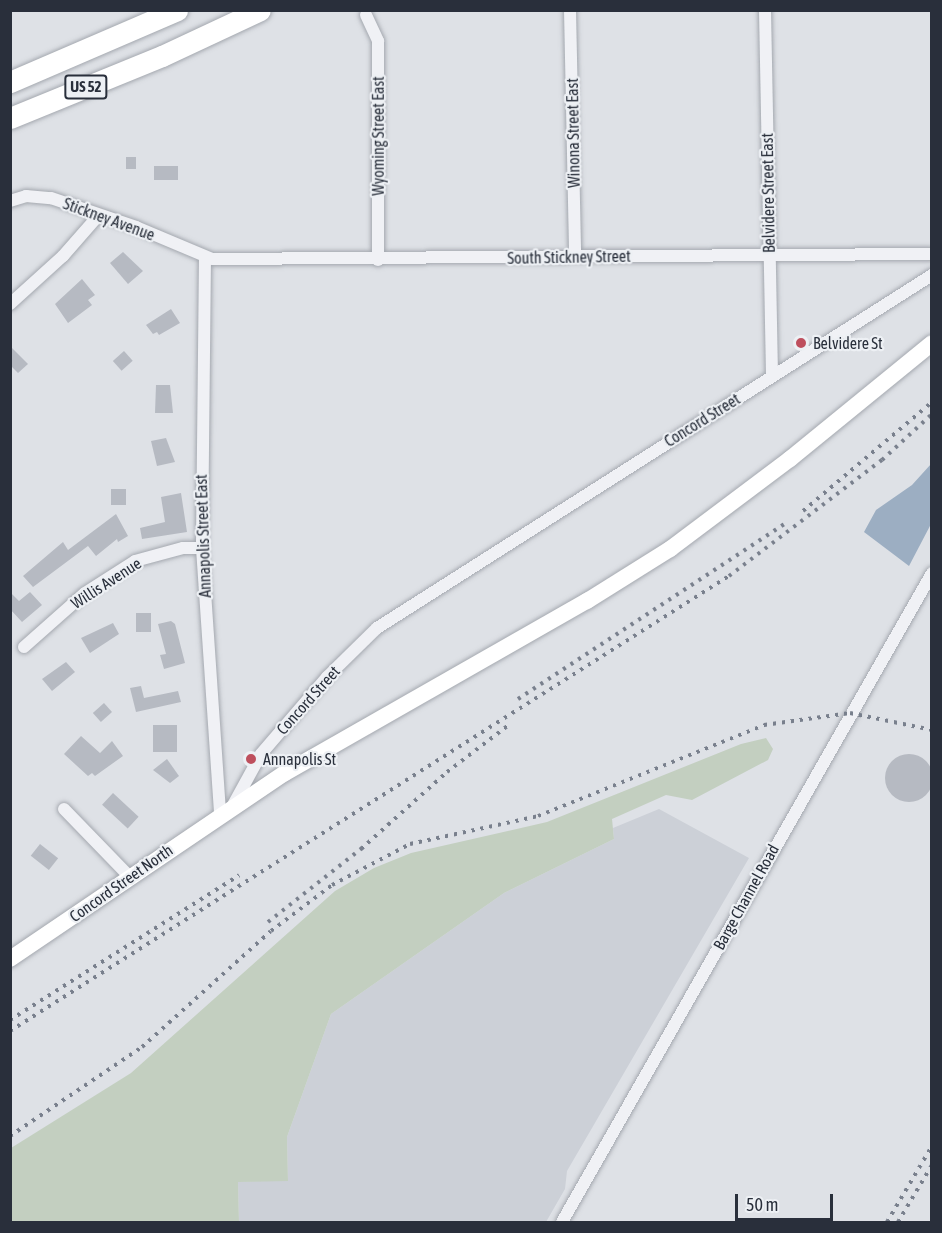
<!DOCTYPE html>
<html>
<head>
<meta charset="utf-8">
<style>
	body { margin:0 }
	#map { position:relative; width:942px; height:1233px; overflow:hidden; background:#dee1e6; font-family:"Asap Condensed",sans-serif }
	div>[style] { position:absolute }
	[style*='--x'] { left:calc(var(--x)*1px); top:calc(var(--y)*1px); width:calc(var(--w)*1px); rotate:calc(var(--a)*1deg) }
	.built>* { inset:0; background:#ccd0d7 }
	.green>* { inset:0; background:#c3cfc0 }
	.water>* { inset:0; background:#9caec2 }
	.building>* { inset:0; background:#b6bac2; transform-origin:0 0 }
	.round { border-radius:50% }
	.roads { filter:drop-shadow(0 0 2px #a4a8af) drop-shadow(0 0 2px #a4a8af) }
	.minor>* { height:12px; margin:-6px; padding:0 6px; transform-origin:6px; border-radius:6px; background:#f0f1f5 }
	.secondary>* { height:16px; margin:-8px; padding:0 8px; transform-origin:8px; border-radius:8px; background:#fff }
	.motorway>* { height:21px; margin:-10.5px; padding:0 10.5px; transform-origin:10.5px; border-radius:10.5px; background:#fff }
	.rail>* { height:4px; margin-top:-2px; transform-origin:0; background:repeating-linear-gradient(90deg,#79808d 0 3px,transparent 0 9px) }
	.dots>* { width:16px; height:16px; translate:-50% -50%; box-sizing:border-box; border:3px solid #edf0f4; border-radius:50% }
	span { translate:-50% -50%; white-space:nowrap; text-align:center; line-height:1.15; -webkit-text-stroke:4.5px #edf0f4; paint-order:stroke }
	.shield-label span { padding:2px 4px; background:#edf0f4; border:2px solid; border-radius:4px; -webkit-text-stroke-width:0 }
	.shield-label { font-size:15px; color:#292f3b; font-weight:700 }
	.street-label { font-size:16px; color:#292f3b }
	.poi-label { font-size:16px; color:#292f3b }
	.left { translate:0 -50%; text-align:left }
	.frame { position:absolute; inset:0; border:12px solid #292f3b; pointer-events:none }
	.scale { position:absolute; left:735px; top:1194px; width:98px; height:27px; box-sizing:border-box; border:3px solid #292f3b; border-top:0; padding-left:8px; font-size:18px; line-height:21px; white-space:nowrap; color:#292f3b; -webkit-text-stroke:4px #edf0f4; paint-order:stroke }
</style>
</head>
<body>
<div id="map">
	<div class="built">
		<i style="clip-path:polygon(659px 809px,749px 858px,567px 1171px,565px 1189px,546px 1222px,239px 1222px,238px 1182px,288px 1180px,287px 1137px,331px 1014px,504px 893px,614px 839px,613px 828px)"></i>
	</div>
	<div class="green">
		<i style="clip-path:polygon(766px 738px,773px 749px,768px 760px,692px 800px,666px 795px,612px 819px,614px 839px,504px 893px,331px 1014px,287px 1137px,288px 1181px,238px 1182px,239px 1222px,11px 1222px,11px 1148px,131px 1073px,335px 891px,374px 868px,411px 853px,547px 822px,741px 744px)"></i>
	</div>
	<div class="water">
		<i style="clip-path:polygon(931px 464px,931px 524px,909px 566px,864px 532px,876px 510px,912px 485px)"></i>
	</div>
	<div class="building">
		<i style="left:126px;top:157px;width:10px;height:12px"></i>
		<i style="left:154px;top:166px;width:24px;height:14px"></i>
		<i style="clip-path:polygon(123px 252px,143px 271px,128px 284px,110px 263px)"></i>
		<i style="clip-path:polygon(82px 279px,95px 295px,88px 300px,92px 305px,68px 323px,55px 304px)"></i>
		<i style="clip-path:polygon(171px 309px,180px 323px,159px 335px,157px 332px,153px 334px,146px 325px)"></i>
		<i style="clip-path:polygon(10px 346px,28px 364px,18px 373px,10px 365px)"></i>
		<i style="left:124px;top:351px;width:13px;height:15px;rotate:48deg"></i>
		<i style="clip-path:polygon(156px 385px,170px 385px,173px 413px,155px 413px)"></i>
		<i style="clip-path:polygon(166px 438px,175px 462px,157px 466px,151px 441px)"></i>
		<i style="left:126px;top:489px;width:16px;height:15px;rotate:90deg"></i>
		<i style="clip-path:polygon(181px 493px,187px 532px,142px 539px,140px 528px,165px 522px,161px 497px)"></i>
		<i style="clip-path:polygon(116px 514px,128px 536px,118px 542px,117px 539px,96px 556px,88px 546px,33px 587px,23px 576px,63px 542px,68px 550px)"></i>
		<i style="clip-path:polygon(10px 592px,19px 601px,30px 592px,42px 605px,22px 622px,10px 609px)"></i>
		<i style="left:136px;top:613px;width:15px;height:19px"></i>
		<i style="clip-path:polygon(171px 621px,175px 624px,185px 663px,164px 669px,160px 655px,166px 654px,158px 624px)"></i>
		<i style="clip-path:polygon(113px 623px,119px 634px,90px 653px,81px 638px)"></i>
		<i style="clip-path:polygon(66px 662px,75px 672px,52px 691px,42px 679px)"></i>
		<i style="clip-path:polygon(141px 686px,144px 698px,178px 691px,181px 702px,136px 712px,130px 688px)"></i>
		<i style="left:104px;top:703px;width:12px;height:15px;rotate:48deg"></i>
		<i style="left:153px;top:725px;width:24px;height:27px"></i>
		<i style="clip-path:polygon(81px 736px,100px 753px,112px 741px,123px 756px,95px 776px,92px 773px,88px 776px,64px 754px)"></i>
		<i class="round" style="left:885px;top:754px;width:48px;height:48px"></i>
		<i style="clip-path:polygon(167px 759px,179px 776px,170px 783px,153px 770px)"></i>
		<i style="left:113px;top:793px;width:35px;height:16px;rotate:43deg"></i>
		<i style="left:40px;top:844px;width:23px;height:15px;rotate:38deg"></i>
	</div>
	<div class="roads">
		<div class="minor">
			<i style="--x:570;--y:10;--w:246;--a:88.8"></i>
			<i style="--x:765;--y:10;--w:366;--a:88.9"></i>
			<i style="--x:366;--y:15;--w:29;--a:65"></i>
			<i style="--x:378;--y:41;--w:219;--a:90"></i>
			<i style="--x:10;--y:201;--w:17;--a:-17"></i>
			<i style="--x:26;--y:196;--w:25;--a:5"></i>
			<i style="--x:51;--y:198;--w:90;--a:18.8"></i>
			<i style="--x:136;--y:227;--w:82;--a:22.8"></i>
			<i style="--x:212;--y:259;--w:720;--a:-0.4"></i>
			<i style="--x:205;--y:257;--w:291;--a:90.6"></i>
			<i style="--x:202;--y:548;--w:268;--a:86.1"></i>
			<i style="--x:10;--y:304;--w:72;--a:-42.2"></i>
			<i style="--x:63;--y:256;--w:53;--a:-48.8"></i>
			<i style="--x:24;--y:647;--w:81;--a:-41.5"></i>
			<i style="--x:85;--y:593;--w:59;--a:-32.6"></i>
			<i style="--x:135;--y:561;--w:50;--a:-15.2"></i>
			<i style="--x:183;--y:548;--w:19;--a:0"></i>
			<i style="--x:232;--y:807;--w:60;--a:-61.3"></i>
			<i style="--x:261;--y:754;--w:101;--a:-49.4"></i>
			<i style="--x:327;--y:677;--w:70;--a:-44.4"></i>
			<i style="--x:377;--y:628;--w:658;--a:-32.46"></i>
			<i style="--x:64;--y:809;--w:95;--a:45.9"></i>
			<i style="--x:562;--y:1222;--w:747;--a:-60.31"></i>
		</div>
		<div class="secondary">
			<i style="--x:10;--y:959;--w:332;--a:-34.1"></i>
			<i style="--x:285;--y:773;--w:348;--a:-29.7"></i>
			<i style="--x:587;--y:601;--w:98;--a:-32.1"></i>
			<i style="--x:670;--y:549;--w:150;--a:-36.9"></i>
			<i style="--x:790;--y:459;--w:183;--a:-39.2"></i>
		</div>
		<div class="motorway">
			<i style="--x:10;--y:82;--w:182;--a:-23.3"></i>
			<i style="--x:10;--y:118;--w:164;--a:-22.2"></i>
			<i style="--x:162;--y:56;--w:108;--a:-25.1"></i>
		</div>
	</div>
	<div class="rail">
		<i style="--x:803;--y:511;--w:169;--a:-40.2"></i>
		<i style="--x:518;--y:699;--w:321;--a:-33.3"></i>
		<i style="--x:361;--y:849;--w:115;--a:-41.8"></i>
		<i style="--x:447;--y:772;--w:79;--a:-37.3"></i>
		<i style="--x:268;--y:922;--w:126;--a:-38.2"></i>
		<i style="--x:10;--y:1020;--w:271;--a:-32.3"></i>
		<i style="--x:10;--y:1031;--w:851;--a:-32.33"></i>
		<i style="--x:729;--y:576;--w:192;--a:-37.2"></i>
		<i style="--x:882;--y:460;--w:68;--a:-42.6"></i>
		<i style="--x:10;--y:1136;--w:159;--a:-34"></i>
		<i style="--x:142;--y:1047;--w:173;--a:-42"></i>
		<i style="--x:271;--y:931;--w:76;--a:-37"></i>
		<i style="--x:332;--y:885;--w:88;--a:-27.7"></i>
		<i style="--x:410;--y:844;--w:131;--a:-12.3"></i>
		<i style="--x:538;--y:816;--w:244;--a:-21.9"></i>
		<i style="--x:764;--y:725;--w:87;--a:-7.9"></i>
		<i style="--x:850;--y:713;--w:84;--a:11.7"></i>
		<i style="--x:887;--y:1222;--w:88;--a:-59.4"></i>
		<i style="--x:898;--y:1222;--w:66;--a:-59.2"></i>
	</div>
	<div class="dots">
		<i style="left:801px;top:343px;background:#be4f5d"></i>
		<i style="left:251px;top:759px;background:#be4f5d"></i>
	</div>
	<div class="shield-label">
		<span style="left:86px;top:87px">US 52</span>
	</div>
	<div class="street-label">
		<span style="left:573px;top:133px;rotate:-91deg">Winona Street East</span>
		<span style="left:378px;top:136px;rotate:-90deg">Wyoming Street East</span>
		<span style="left:768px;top:193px;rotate:-91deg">Belvidere Street East</span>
		<span style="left:109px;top:219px;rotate:20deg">Stickney Avenue</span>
		<span style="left:569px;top:257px;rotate:-1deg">South Stickney Street</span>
		<span style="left:702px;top:420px;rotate:-32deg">Concord Street</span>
		<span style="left:203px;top:536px;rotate:-92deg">Annapolis Street East</span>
		<span style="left:106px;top:583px;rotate:-33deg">Willis Avenue</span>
		<span style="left:308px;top:700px;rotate:-48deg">Concord Street</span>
		<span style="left:121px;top:883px;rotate:-35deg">Concord Street North</span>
		<span style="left:746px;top:897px;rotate:-61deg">Barge Channel Road</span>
	</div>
	<div class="poi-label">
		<span class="left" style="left:813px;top:343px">Belvidere St</span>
		<span class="left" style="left:263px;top:759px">Annapolis St</span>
	</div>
	<div class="frame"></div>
	<div class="scale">50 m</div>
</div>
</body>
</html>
